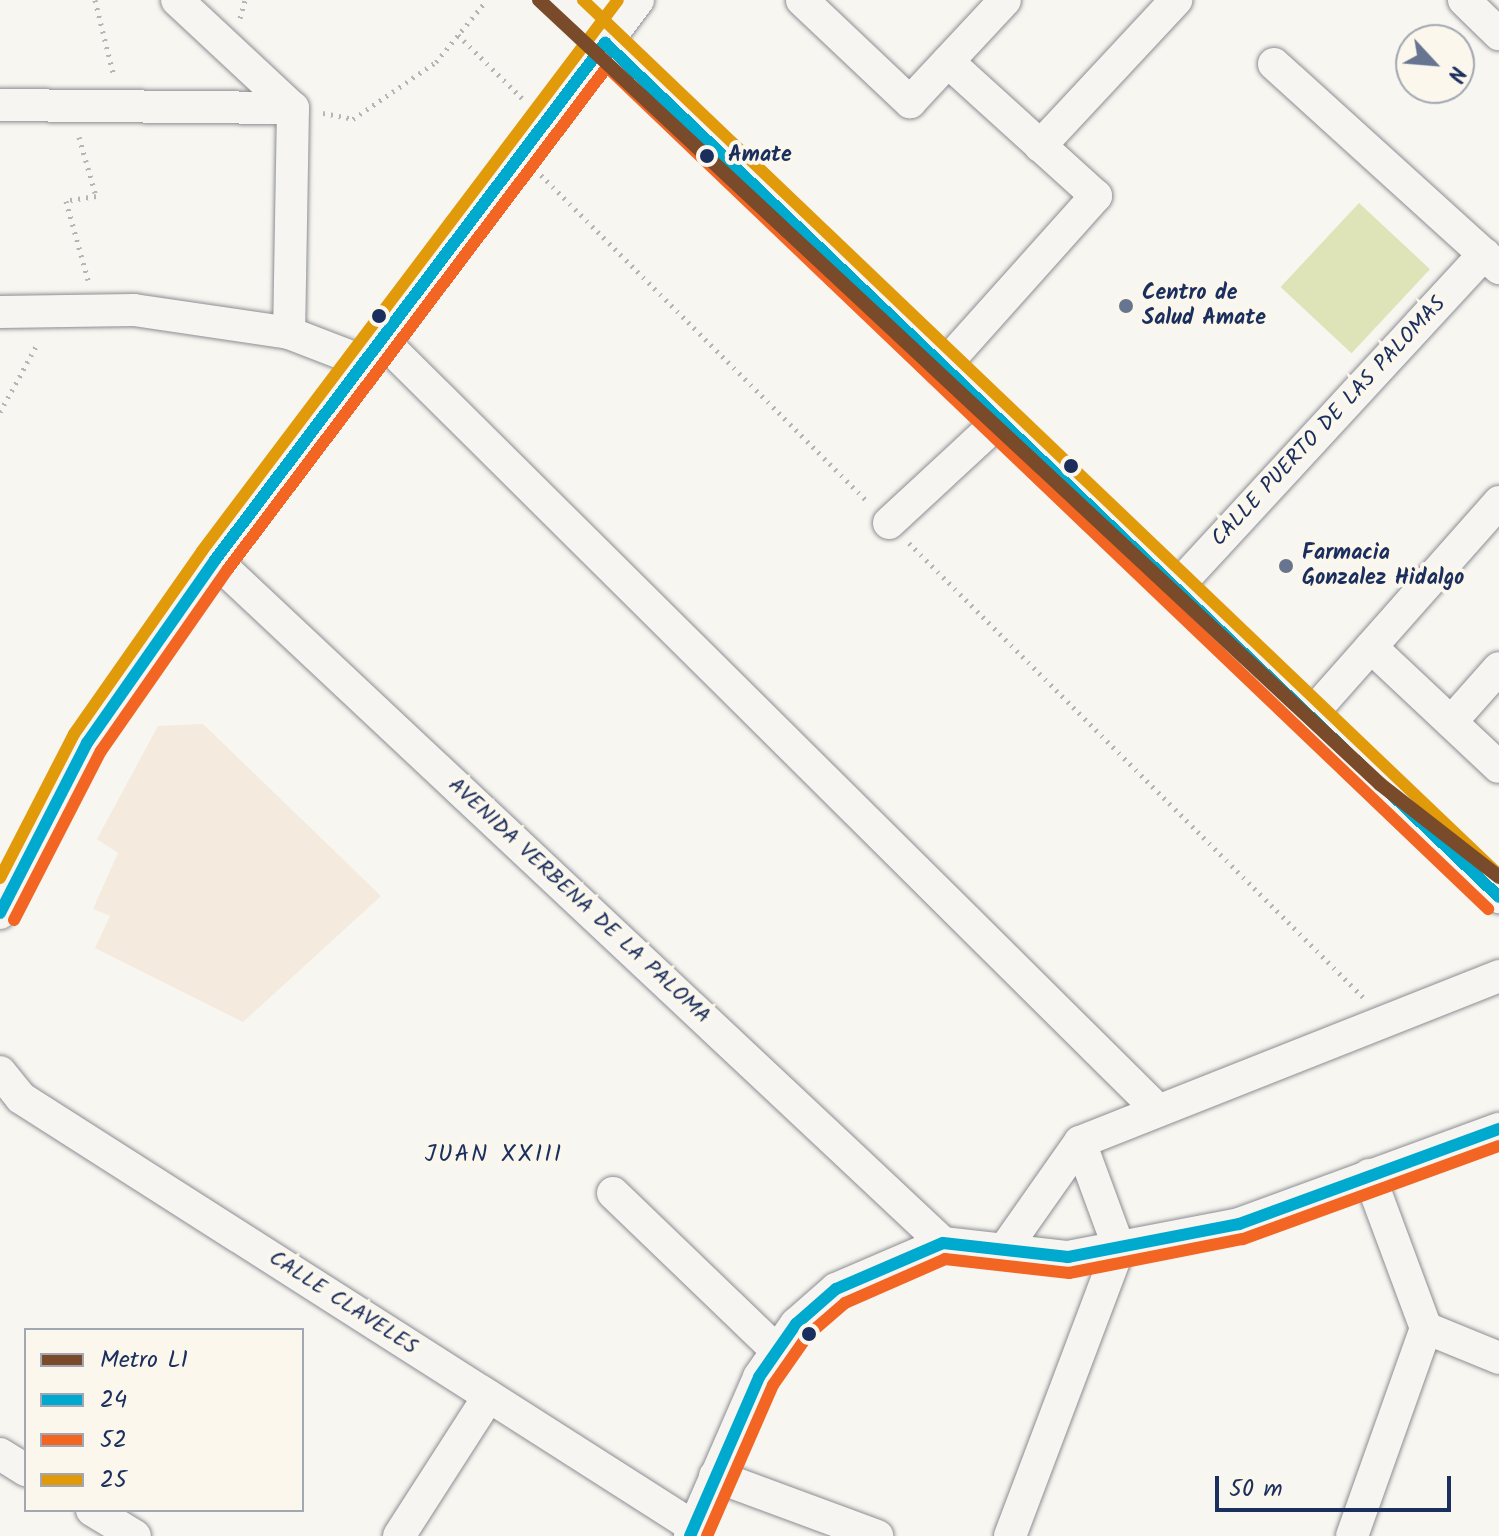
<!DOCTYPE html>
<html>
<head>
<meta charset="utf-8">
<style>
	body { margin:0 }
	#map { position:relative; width:1499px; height:1536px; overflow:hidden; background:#f8f6f0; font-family:Kalam,sans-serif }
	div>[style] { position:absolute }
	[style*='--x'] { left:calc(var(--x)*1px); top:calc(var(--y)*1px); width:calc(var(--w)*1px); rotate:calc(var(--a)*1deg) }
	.built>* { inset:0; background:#f4eadd }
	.green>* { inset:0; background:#dee4b7; transform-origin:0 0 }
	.path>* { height:5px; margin-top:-2.5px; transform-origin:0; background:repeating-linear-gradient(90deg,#b3b5b7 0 2px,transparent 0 8px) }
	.roads { filter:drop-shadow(0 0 2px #8b8e94) drop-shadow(0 0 2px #8b8e94) }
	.minor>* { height:32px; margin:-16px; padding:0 16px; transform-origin:16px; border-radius:16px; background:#f6f5f1 }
	.bus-1>* { height:12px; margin:-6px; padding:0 6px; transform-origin:6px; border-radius:6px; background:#00a9ce }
	.bus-2>* { height:12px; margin:-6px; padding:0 6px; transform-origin:6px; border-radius:6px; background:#f26522 }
	.bus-3>* { height:12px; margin:-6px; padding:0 6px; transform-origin:6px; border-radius:6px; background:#e19a09 }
	.metro-1>* { height:14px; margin:-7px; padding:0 7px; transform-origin:7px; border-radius:7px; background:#7a4b2a }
	.dots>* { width:22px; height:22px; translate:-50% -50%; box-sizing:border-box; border:4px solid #fbf7ec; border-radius:50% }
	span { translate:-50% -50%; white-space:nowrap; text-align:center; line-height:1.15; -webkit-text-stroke:8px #fbf7ec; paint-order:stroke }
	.stop-label { font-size:22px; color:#1b2f5e; font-weight:700 }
	.left { translate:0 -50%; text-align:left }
	.poi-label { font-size:22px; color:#1b2f5e; font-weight:700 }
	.street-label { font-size:22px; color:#1b2f5e }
	.neighbourhood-label { font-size:24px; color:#1b2f5e; letter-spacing:2px }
	.legend { position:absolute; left:24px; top:1328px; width:280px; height:184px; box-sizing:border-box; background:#fbf7ec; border:2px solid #a1a7b3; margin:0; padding:10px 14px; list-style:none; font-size:24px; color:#1b2f5e }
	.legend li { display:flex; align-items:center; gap:16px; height:40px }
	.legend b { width:40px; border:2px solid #a1a7b3 }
	.north { position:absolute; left:1395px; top:24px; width:80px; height:80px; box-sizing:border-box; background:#fbf7ec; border:2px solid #a1a7b3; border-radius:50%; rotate:116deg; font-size:22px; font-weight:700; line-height:32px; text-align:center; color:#1b2f5e }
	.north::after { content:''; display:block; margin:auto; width:28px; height:36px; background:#687591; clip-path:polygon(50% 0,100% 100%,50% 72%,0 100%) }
	.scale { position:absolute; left:1215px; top:1476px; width:236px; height:36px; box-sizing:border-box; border:4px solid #1b2f5e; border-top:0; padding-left:10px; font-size:24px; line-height:28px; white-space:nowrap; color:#1b2f5e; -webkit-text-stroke:6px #fbf7ec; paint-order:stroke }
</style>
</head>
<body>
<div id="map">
	<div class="built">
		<i style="clip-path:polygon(203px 724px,381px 896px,243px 1022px,95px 948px,110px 916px,93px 909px,118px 853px,97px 839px,158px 726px)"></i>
	</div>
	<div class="green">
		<i style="left:1359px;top:203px;width:97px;height:115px;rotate:43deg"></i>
	</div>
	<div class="path">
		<i style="--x:95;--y:0;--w:79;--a:76.1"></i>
		<i style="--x:240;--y:18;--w:19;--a:-74"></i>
		<i style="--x:458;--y:35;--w:91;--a:44.6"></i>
		<i style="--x:323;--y:113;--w:31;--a:11"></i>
		<i style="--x:353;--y:119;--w:101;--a:-34.5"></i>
		<i style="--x:436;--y:62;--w:80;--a:-50.6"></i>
		<i style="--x:79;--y:137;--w:61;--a:73.9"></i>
		<i style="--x:96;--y:196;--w:30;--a:171"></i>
		<i style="--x:66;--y:201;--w:82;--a:74.4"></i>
		<i style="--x:541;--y:175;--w:462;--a:45"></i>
		<i style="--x:0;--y:412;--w:79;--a:-61.2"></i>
		<i style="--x:909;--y:543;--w:642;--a:45"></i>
	</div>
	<div class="roads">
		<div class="minor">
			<i style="--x:177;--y:0;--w:158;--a:43"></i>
			<i style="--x:293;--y:108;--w:225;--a:91"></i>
			<i style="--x:560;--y:0;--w:1299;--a:43.69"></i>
			<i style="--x:802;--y:0;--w:149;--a:43.4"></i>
			<i style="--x:910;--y:102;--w:139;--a:-47"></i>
			<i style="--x:1464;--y:0;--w:49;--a:44.2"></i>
			<i style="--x:1274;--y:64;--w:304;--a:42.2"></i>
			<i style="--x:0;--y:105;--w:293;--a:0.6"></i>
			<i style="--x:1040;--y:146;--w:200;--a:-47"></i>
			<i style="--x:0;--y:312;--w:134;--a:-0.9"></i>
			<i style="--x:134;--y:310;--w:157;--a:8.4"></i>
			<i style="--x:289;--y:333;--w:80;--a:21.1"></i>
			<i style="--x:382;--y:340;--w:1092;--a:44.78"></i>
			<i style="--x:942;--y:368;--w:231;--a:-48.2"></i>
			<i style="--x:1096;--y:196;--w:200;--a:-137.8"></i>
			<i style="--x:889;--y:523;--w:149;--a:-42.8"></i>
			<i style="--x:215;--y:560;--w:998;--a:43.17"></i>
			<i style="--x:1175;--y:589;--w:456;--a:-47.3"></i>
			<i style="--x:1371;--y:647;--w:175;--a:43.2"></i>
			<i style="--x:1309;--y:717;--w:287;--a:-48.5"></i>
			<i style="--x:1451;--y:722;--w:72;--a:-48.4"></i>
			<i style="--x:0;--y:913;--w:191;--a:-62.9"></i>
			<i style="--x:87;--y:743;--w:223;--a:-55"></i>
			<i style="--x:215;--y:560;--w:702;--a:-52.93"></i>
			<i style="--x:0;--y:1072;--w:33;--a:51"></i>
			<i style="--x:21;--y:1098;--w:798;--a:32.52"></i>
			<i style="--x:1369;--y:1175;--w:163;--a:69.6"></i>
			<i style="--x:1426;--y:1328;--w:79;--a:22.3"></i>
			<i style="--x:613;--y:1193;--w:228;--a:43.9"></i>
			<i style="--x:1004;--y:1250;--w:132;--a:-54.9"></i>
			<i style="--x:1080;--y:1142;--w:451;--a:-21.6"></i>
			<i style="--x:0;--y:1454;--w:31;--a:32"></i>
			<i style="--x:715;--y:1476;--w:173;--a:20.3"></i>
			<i style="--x:92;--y:1510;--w:50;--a:31.2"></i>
			<i style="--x:399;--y:1536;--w:166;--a:-57.3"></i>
			<i style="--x:690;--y:1536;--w:173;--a:-66.5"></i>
			<i style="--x:759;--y:1377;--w:65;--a:-55.1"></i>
			<i style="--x:796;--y:1324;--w:53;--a:-41.2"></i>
			<i style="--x:836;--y:1289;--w:116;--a:-23.3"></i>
			<i style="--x:943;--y:1243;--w:126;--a:6.4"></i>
			<i style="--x:1068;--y:1257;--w:174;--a:-10.9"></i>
			<i style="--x:1239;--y:1224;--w:277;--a:-20.1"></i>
			<i style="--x:1010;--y:1536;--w:308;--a:-69.3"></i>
			<i style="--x:1119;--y:1248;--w:113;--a:-110.2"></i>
			<i style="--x:1352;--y:1536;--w:221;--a:-70.4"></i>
		</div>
	</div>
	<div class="bus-1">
		<i style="--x:0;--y:913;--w:191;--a:-62.9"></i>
		<i style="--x:87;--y:743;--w:223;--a:-55"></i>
		<i style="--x:215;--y:560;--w:648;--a:-52.97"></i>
		<i style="--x:605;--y:43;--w:1236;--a:43.69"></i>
		<i style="--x:690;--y:1536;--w:173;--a:-66.5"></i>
		<i style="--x:759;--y:1377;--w:65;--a:-55.1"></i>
		<i style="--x:796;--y:1324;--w:53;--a:-41.2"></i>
		<i style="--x:836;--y:1289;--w:116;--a:-23.3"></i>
		<i style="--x:943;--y:1243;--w:126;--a:6.4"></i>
		<i style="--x:1068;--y:1257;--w:174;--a:-10.9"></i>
		<i style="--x:1239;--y:1224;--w:277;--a:-20.1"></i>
	</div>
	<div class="bus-2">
		<i style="--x:14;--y:920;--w:190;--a:-62.8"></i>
		<i style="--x:101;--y:751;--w:222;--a:-55.1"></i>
		<i style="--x:228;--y:569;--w:629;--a:-52.95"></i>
		<i style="--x:607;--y:67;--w:1219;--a:43.7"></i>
		<i style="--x:707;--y:1536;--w:165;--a:-66.4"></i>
		<i style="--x:773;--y:1385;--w:61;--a:-55"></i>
		<i style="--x:808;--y:1335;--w:49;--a:-40.9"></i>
		<i style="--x:845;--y:1303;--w:109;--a:-23.7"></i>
		<i style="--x:945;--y:1259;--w:125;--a:6.4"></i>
		<i style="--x:1069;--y:1273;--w:177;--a:-11.1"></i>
		<i style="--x:1243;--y:1239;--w:272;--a:-20"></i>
	</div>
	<div class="bus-3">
		<i style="--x:583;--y:0;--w:1267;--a:43.69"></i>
		<i style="--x:0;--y:878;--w:162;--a:-62.8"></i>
		<i style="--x:74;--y:734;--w:223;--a:-55"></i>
		<i style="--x:202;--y:551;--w:690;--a:-52.95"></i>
	</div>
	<div class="metro-1">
		<i style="--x:539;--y:0;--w:1150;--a:42.99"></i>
		<i style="--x:1380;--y:784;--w:151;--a:38"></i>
	</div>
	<div class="dots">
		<i style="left:707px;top:156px;background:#1b2f5e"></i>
		<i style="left:1126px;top:306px;background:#687591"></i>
		<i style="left:379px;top:316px;background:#1b2f5e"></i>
		<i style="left:1071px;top:466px;background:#1b2f5e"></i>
		<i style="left:1286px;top:566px;background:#687591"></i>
		<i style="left:809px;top:1334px;background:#1b2f5e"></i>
	</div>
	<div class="stop-label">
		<span class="left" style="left:728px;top:156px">Amate</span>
	</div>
	<div class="poi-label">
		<span class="left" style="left:1142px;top:306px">Centro de<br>Salud Amate</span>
		<span class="left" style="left:1302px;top:566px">Farmacia<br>Gonzalez Hidalgo</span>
	</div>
	<div class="street-label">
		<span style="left:1329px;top:422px;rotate:-47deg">CALLE PUERTO DE LAS PALOMAS</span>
		<span style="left:579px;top:901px;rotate:43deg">AVENIDA VERBENA DE LA PALOMA</span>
		<span style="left:343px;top:1303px;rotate:33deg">CALLE CLAVELES</span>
	</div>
	<div class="neighbourhood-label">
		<span style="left:494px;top:1155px">JUAN XXIII</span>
	</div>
	<ul class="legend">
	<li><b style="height:10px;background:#7a4b2a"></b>Metro L1</li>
	<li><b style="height:10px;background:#00a9ce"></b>24</li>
	<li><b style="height:10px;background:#f26522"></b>52</li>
	<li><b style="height:10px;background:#e19a09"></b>25</li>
	</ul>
	<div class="north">N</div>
	<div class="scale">50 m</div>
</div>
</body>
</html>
